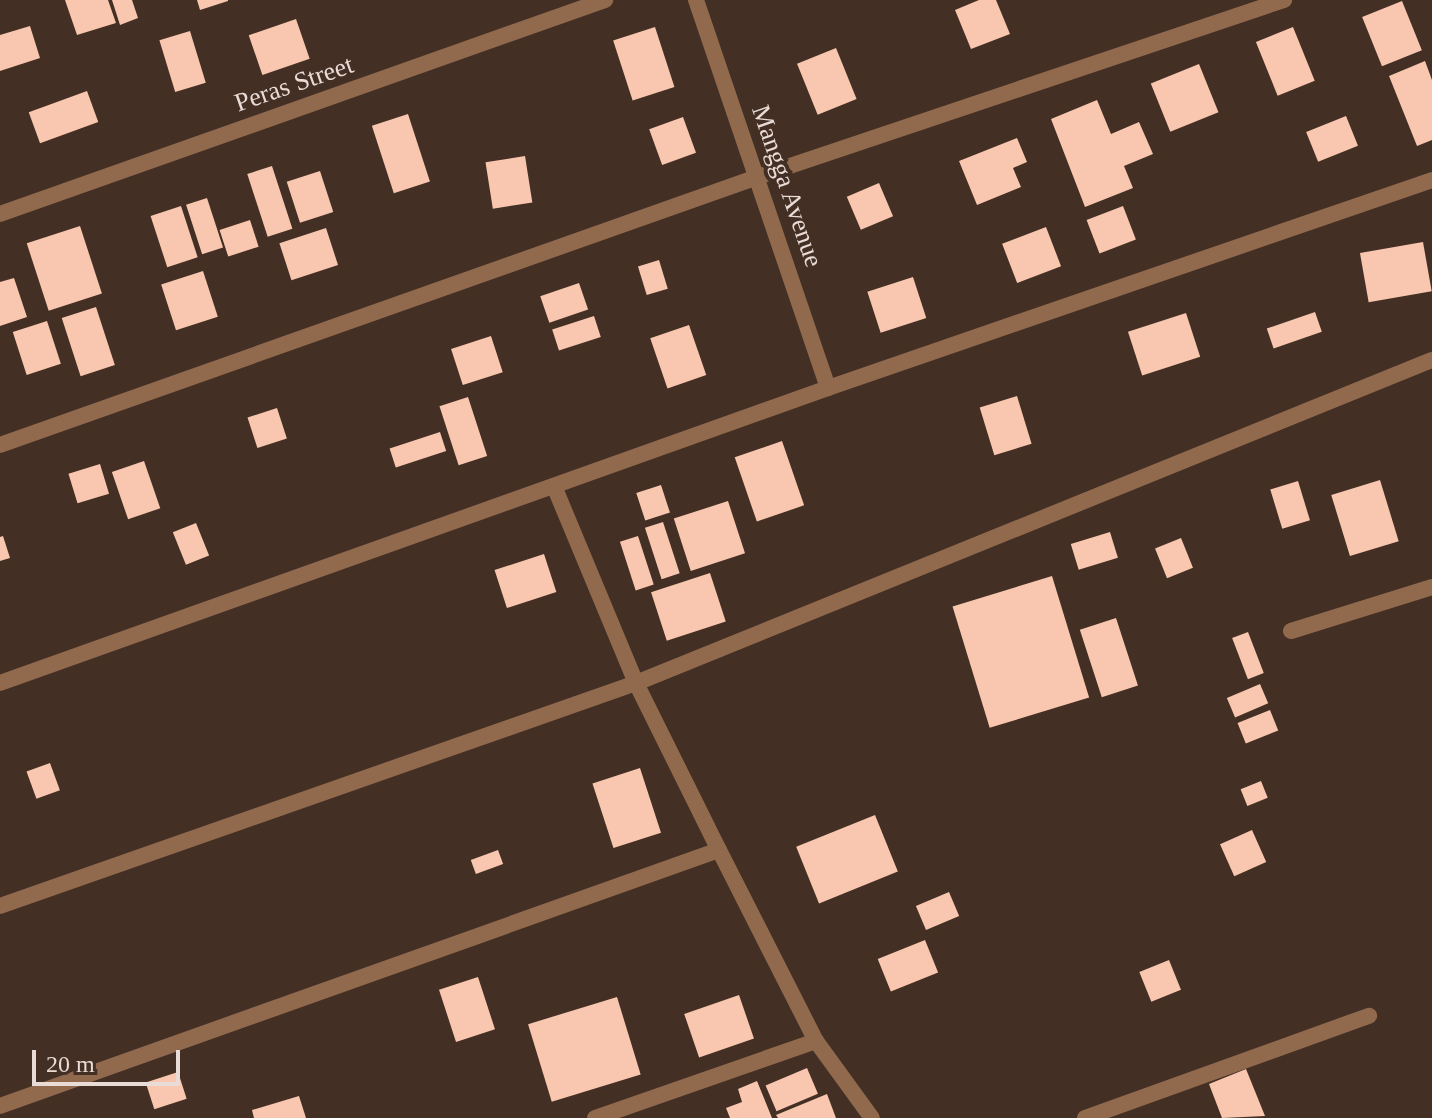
<!DOCTYPE html>
<html>
<head>
<meta charset="utf-8">
<style>
	body { margin:0 }
	#map { position:relative; width:1432px; height:1118px; overflow:hidden; background:#432f24; font-family:"Times New Roman",serif }
	div>[style] { position:absolute }
	[style*='--x'] { left:calc(var(--x)*1px); top:calc(var(--y)*1px); width:calc(var(--w)*1px); rotate:calc(var(--a)*1deg) }
	.building>* { inset:0; background:#f9c7af; transform-origin:0 0 }
	.minor>* { height:16px; margin:-8px; padding:0 8px; transform-origin:8px; border-radius:8px; background:#916a4e }
	span { translate:-50% -50%; white-space:nowrap; text-align:center; line-height:1.15; -webkit-text-stroke:8px #432f24; paint-order:stroke }
	.street-label { font-size:26px; color:#e9dbd5 }
	.scale { position:absolute; left:32px; top:1050px; width:148px; height:36px; box-sizing:border-box; border:4px solid #e9dbd5; border-top:0; padding-left:10px; font-size:24px; line-height:28px; white-space:nowrap; color:#e9dbd5; -webkit-text-stroke:6px #432f24; paint-order:stroke }
</style>
</head>
<body>
<div id="map">
	<div class="building">
		<i style="clip-path:polygon(65px 0,108px 0,116px 23px,77px 35px)"></i>
		<i style="clip-path:polygon(112px 0,132px 0,138px 18px,120px 25px)"></i>
		<i style="clip-path:polygon(197px 0,228px 0,228px 1px,200px 10px)"></i>
		<i style="clip-path:polygon(979px 0,996px 0,1010px 34px,971px 49px,955px 10px)"></i>
		<i style="left:1402px;top:1px;width:53px;height:43px;rotate:68deg"></i>
		<i style="left:296px;top:19px;width:42px;height:50px;rotate:71deg"></i>
		<i style="clip-path:polygon(30px 26px,40px 58px,0 71px,0 35px)"></i>
		<i style="left:655px;top:27px;width:63px;height:44px;rotate:72deg"></i>
		<i style="left:1293px;top:27px;width:58px;height:40px;rotate:68deg"></i>
		<i style="left:190px;top:31px;width:54px;height:32px;rotate:73deg"></i>
		<i style="left:836px;top:48px;width:55px;height:42px;rotate:68deg"></i>
		<i style="clip-path:polygon(1425px 61px,1432px 80px,1432px 140px,1417px 146px,1389px 76px)"></i>
		<i style="left:1199px;top:64px;width:52px;height:52px;rotate:68deg"></i>
		<i style="left:87px;top:91px;width:33px;height:62px;rotate:70deg"></i>
		<i style="clip-path:polygon(1097px 100px,1111px 134px,1139px 122px,1153px 154px,1124px 166px,1133px 188px,1085px 207px,1051px 119px)"></i>
		<i style="left:408px;top:114px;width:71px;height:38px;rotate:72deg"></i>
		<i style="left:1346px;top:116px;width:32px;height:43px;rotate:68deg"></i>
		<i style="left:683px;top:117px;width:38px;height:36px;rotate:70deg"></i>
		<i style="clip-path:polygon(1017px 138px,1027px 162px,1013px 168px,1021px 187px,977px 205px,959px 161px)"></i>
		<i style="left:525px;top:156px;width:47px;height:40px;rotate:81deg"></i>
		<i style="left:272px;top:166px;width:66px;height:26px;rotate:72deg"></i>
		<i style="left:320px;top:171px;width:43px;height:35px;rotate:72deg"></i>
		<i style="left:879px;top:183px;width:36px;height:35px;rotate:67deg"></i>
		<i style="left:207px;top:198px;width:52px;height:22px;rotate:72deg"></i>
		<i style="left:181px;top:206px;width:54px;height:32px;rotate:72deg"></i>
		<i style="left:1123px;top:206px;width:36px;height:39px;rotate:69deg"></i>
		<i style="left:250px;top:220px;width:28px;height:32px;rotate:72deg"></i>
		<i style="left:80px;top:226px;width:71px;height:56px;rotate:72deg"></i>
		<i style="left:1046px;top:227px;width:42px;height:47px;rotate:69deg"></i>
		<i style="left:326px;top:228px;width:39px;height:49px;rotate:72deg"></i>
		<i style="left:1423px;top:242px;width:50px;height:64px;rotate:80deg"></i>
		<i style="left:659px;top:260px;width:30px;height:22px;rotate:73deg"></i>
		<i style="left:203px;top:271px;width:48px;height:44px;rotate:72deg"></i>
		<i style="left:913px;top:277px;width:43px;height:48px;rotate:72deg"></i>
		<i style="clip-path:polygon(14px 278px,27px 317px,0 326px,0 282px)"></i>
		<i style="left:579px;top:283px;width:28px;height:41px;rotate:71deg"></i>
		<i style="left:96px;top:307px;width:61px;height:36px;rotate:72deg"></i>
		<i style="left:1315px;top:312px;width:21px;height:51px;rotate:71deg"></i>
		<i style="left:1186px;top:313px;width:46px;height:61px;rotate:72deg"></i>
		<i style="left:594px;top:316px;width:22px;height:44px;rotate:72deg"></i>
		<i style="left:47px;top:321px;width:45px;height:36px;rotate:72deg"></i>
		<i style="left:689px;top:325px;width:53px;height:41px;rotate:71deg"></i>
		<i style="left:491px;top:336px;width:38px;height:42px;rotate:72deg"></i>
		<i style="left:1017px;top:396px;width:50px;height:39px;rotate:73deg"></i>
		<i style="left:468px;top:397px;width:62px;height:30px;rotate:72deg"></i>
		<i style="left:277px;top:408px;width:32px;height:31px;rotate:72deg"></i>
		<i style="left:440px;top:432px;width:20px;height:53px;rotate:72deg"></i>
		<i style="left:782px;top:441px;width:68px;height:50px;rotate:71deg"></i>
		<i style="left:144px;top:461px;width:50px;height:34px;rotate:71deg"></i>
		<i style="left:100px;top:464px;width:31px;height:33px;rotate:73deg"></i>
		<i style="left:1380px;top:480px;width:64px;height:51px;rotate:73deg"></i>
		<i style="left:1298px;top:481px;width:41px;height:29px;rotate:73deg"></i>
		<i style="left:661px;top:485px;width:29px;height:26px;rotate:72deg"></i>
		<i style="left:728px;top:501px;width:55px;height:57px;rotate:72deg"></i>
		<i style="left:663px;top:522px;width:54px;height:19px;rotate:72deg"></i>
		<i style="left:196px;top:523px;width:35px;height:25px;rotate:68deg"></i>
		<i style="left:1110px;top:532px;width:27px;height:41px;rotate:73deg"></i>
		<i style="clip-path:polygon(3px 536px,10px 558px,0 561px,0 537px)"></i>
		<i style="left:638px;top:536px;width:51px;height:19px;rotate:72deg"></i>
		<i style="left:1181px;top:538px;width:32px;height:28px;rotate:68deg"></i>
		<i style="left:544px;top:554px;width:40px;height:52px;rotate:72deg"></i>
		<i style="left:710px;top:573px;width:51px;height:62px;rotate:72deg"></i>
		<i style="left:1052px;top:576px;width:127px;height:104px;rotate:73deg"></i>
		<i style="left:1116px;top:618px;width:71px;height:38px;rotate:72deg"></i>
		<i style="left:1248px;top:632px;width:44px;height:17px;rotate:69deg"></i>
		<i style="left:1260px;top:684px;width:21px;height:36px;rotate:67deg"></i>
		<i style="left:1270px;top:710px;width:22px;height:35px;rotate:68deg"></i>
		<i style="left:50px;top:763px;width:29px;height:25px;rotate:70deg"></i>
		<i style="left:640px;top:768px;width:68px;height:50px;rotate:72deg"></i>
		<i style="left:1261px;top:781px;width:18px;height:22px;rotate:68deg"></i>
		<i style="left:875px;top:815px;width:61px;height:85px;rotate:68deg"></i>
		<i style="left:1252px;top:830px;width:35px;height:35px;rotate:66deg"></i>
		<i style="left:498px;top:850px;width:15px;height:29px;rotate:70deg"></i>
		<i style="left:949px;top:892px;width:26px;height:36px;rotate:67deg"></i>
		<i style="left:925px;top:940px;width:35px;height:51px;rotate:68deg"></i>
		<i style="left:1169px;top:960px;width:32px;height:32px;rotate:68deg"></i>
		<i style="left:478px;top:977px;width:55px;height:41px;rotate:72deg"></i>
		<i style="left:739px;top:995px;width:46px;height:58px;rotate:71deg"></i>
		<i style="left:617px;top:997px;width:81px;height:93px;rotate:73deg"></i>
		<i style="left:807px;top:1068px;width:28px;height:45px;rotate:67deg"></i>
		<i style="clip-path:polygon(1246px 1069px,1265px 1116px,1222px 1118px,1209px 1084px)"></i>
		<i style="left:178px;top:1072px;width:28px;height:34px;rotate:72deg"></i>
		<i style="clip-path:polygon(757px 1081px,772px 1118px,730px 1118px,726px 1108px,742px 1102px,738px 1089px)"></i>
		<i style="clip-path:polygon(827px 1094px,836px 1118px,778px 1118px,776px 1115px)"></i>
		<i style="clip-path:polygon(299px 1096px,306px 1118px,254px 1118px,252px 1110px)"></i>
	</div>
	<div class="minor">
		<i style="--x:696;--y:0;--w:410;--a:71.2"></i>
		<i style="--x:0;--y:214;--w:642;--a:-19.48"></i>
		<i style="--x:0;--y:445;--w:806;--a:-19.49"></i>
		<i style="--x:760;--y:176;--w:553;--a:-18.57"></i>
		<i style="--x:554;--y:486;--w:213;--a:67.4"></i>
		<i style="--x:636;--y:683;--w:186;--a:63.6"></i>
		<i style="--x:719;--y:850;--w:214;--a:63.1"></i>
		<i style="--x:816;--y:1041;--w:95;--a:54"></i>
		<i style="--x:1291;--y:631;--w:148;--a:-17.3"></i>
		<i style="--x:0;--y:683;--w:879;--a:-19.61"></i>
		<i style="--x:828;--y:388;--w:639;--a:-19"></i>
		<i style="--x:0;--y:906;--w:674;--a:-19.32"></i>
		<i style="--x:636;--y:683;--w:859;--a:-22.09"></i>
		<i style="--x:0;--y:1106;--w:763;--a:-19.6"></i>
		<i style="--x:595;--y:1118;--w:234;--a:-19.2"></i>
		<i style="--x:1085;--y:1118;--w:302;--a:-19.8"></i>
	</div>
	<div class="street-label">
		<span style="left:294px;top:84px;rotate:-19deg">Peras Street</span>
		<span style="left:787px;top:186px;rotate:71deg">Mangga Avenue</span>
	</div>
	<div class="scale">20 m</div>
</div>
</body>
</html>
